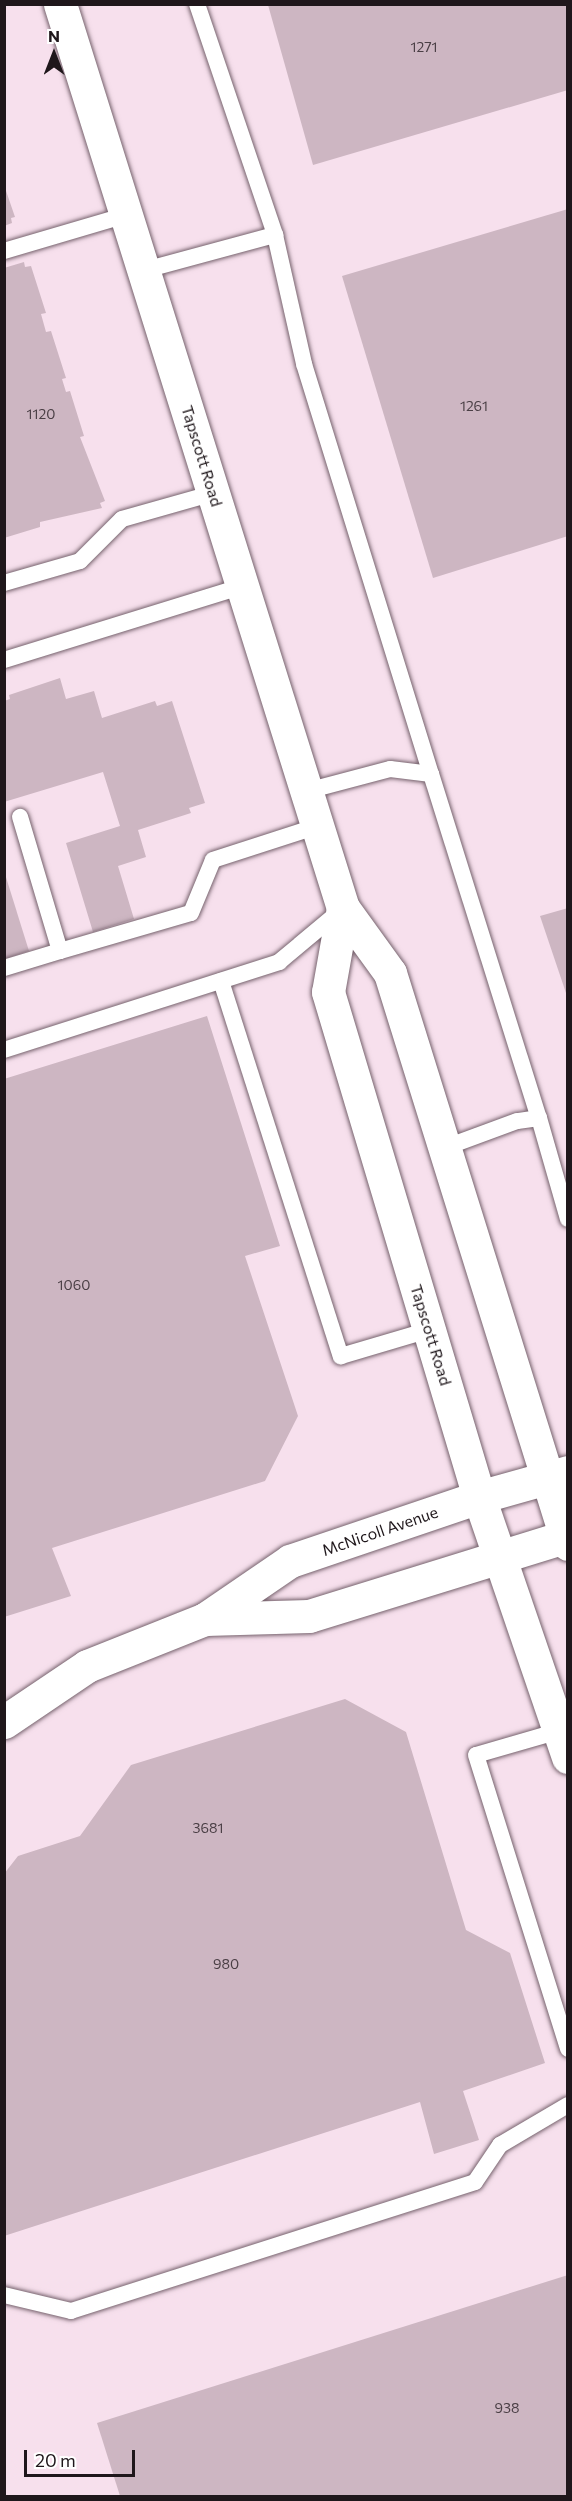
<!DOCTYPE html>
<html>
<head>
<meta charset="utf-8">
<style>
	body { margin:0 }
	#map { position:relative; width:572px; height:2501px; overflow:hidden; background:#f7e0ed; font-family:Commissioner,sans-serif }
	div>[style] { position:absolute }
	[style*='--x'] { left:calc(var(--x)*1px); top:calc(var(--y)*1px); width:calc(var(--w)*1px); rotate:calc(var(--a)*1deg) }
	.building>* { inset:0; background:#cdb6c2 }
	.roads { filter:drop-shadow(0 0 2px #76626d) drop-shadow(0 0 2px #76626d) }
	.service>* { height:16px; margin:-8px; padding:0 8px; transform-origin:8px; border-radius:8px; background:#fff }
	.tertiary>* { height:33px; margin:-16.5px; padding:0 16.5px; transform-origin:16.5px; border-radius:16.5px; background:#fff }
	.secondary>* { height:33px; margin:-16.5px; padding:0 16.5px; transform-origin:16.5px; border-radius:16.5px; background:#fff }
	span { translate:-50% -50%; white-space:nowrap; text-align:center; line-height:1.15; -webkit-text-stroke:4.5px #fff; paint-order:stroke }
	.number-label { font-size:14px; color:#4a3f45 }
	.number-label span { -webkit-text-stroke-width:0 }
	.street-label { font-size:16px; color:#1f171b }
	.frame { position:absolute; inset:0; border:6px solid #1f171b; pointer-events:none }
	.north { position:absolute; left:24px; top:24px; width:60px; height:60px; -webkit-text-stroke:4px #fff; paint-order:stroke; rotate:0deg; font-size:16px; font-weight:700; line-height:24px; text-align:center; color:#1f171b }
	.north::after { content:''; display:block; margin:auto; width:21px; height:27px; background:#1f171b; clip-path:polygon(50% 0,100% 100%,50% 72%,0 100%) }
	.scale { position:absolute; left:24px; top:2450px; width:111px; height:27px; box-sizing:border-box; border:3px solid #1f171b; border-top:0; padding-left:8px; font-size:18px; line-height:21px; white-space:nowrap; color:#1f171b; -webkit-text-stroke:4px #fff; paint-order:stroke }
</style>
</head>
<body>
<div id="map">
	<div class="building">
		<i style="clip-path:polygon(268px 5px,568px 5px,568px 90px,313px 165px)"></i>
		<i style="clip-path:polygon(4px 185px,15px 217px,11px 218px,12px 223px,4px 226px)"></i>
		<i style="clip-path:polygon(568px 209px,568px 536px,433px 578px,342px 276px)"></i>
		<i style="clip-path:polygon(24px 262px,25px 267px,31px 266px,46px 313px,41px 314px,46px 332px,51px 331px,66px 378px,62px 379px,66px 392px,70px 391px,84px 436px,80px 437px,105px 501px,100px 503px,102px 508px,40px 522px,40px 527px,4px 538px,4px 268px)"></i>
		<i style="clip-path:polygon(60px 678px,66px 699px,94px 691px,102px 718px,155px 701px,157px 706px,172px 701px,205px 803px,189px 808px,191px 813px,138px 830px,146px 857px,118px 866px,134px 919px,93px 932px,66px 843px,120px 826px,103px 772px,4px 802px,4px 701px,10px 699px,9px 695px)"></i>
		<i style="clip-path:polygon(5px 874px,29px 951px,5px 959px)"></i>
		<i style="clip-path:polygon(568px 908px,568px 996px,567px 996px,540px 916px)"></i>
		<i style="clip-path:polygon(207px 1016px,280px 1246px,245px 1256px,298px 1416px,265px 1481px,52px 1548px,71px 1596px,4px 1617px,4px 1079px)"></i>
		<i style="clip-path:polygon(345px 1699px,406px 1732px,466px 1930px,510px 1953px,545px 2063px,463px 2091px,479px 2140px,434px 2154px,420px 2102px,4px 2236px,4px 1874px,18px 1856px,80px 1836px,131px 1765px)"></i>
		<i style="clip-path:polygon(568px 2275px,568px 2496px,120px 2496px,97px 2423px)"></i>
	</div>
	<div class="roads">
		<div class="service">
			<i style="--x:197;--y:4;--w:244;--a:71.3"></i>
			<i style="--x:4;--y:251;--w:127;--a:-16.4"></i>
			<i style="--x:145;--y:270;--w:135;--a:-15.1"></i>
			<i style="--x:275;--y:235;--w:132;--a:77.3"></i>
			<i style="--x:304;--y:364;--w:429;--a:72.8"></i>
			<i style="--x:431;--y:774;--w:41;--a:-173"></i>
			<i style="--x:390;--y:769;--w:86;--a:165.2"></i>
			<i style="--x:4;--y:583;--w:79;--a:-16.1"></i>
			<i style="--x:80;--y:561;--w:59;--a:-45"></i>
			<i style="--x:122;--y:519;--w:96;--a:-15.8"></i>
			<i style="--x:4;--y:660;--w:250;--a:-17.2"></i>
			<i style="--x:431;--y:774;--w:361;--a:72.6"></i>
			<i style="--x:539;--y:1118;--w:22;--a:172"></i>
			<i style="--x:517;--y:1121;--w:78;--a:159.7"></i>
			<i style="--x:60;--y:951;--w:136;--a:-16.2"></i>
			<i style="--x:191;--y:913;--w:57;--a:-67.5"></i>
			<i style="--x:213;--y:860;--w:110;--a:-17.9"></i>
			<i style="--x:4;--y:968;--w:59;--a:-16.9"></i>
			<i style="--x:60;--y:951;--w:140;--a:-106.6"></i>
			<i style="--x:221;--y:981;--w:394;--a:72.3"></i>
			<i style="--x:341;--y:1356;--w:92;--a:-16.5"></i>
			<i style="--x:4;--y:1050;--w:289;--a:-17.7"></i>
			<i style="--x:279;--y:962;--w:80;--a:-39.9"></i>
			<i style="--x:539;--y:1118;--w:105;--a:74"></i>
			<i style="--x:559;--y:1731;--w:86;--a:163.9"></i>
			<i style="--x:476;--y:1755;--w:308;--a:72.6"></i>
			<i style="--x:4;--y:2295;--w:69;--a:13.4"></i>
			<i style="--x:71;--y:2311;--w:424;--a:-17.7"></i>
			<i style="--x:475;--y:2182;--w:45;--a:-56"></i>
			<i style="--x:500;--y:2145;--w:79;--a:-30.5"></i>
		</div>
		<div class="tertiary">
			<i style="--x:60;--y:4;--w:947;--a:72.62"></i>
			<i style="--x:343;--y:908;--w:80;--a:54.1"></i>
			<i style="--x:390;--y:973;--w:598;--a:72.69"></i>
			<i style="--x:343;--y:908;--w:85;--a:100.1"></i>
			<i style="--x:328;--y:992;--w:527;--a:73.35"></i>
			<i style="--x:479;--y:1497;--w:275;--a:71.1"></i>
		</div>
		<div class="secondary">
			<i style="--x:205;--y:1619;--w:104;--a:-1.7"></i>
			<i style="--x:309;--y:1616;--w:271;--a:-17.2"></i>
			<i style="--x:4;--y:1722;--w:100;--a:-34"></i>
			<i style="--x:87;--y:1666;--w:127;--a:-21.7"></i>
			<i style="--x:205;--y:1619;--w:103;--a:-34.3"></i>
			<i style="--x:290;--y:1561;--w:200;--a:-18.7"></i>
			<i style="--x:479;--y:1497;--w:92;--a:-15.7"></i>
		</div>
	</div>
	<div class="number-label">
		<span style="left:424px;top:47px">1271</span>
		<span style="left:474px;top:406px">1261</span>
		<span style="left:41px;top:414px">1120</span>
		<span style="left:74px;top:1285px">1060</span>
		<span style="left:208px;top:1828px">3681</span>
		<span style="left:226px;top:1964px">980</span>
		<span style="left:507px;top:2408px">938</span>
	</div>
	<div class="street-label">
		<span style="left:202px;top:456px;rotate:73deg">Tapscott Road</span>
		<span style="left:431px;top:1335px;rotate:73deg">Tapscott Road</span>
		<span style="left:380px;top:1531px;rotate:-19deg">McNicoll Avenue</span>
	</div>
	<div class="frame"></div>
	<div class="north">N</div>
	<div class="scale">20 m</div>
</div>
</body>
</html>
